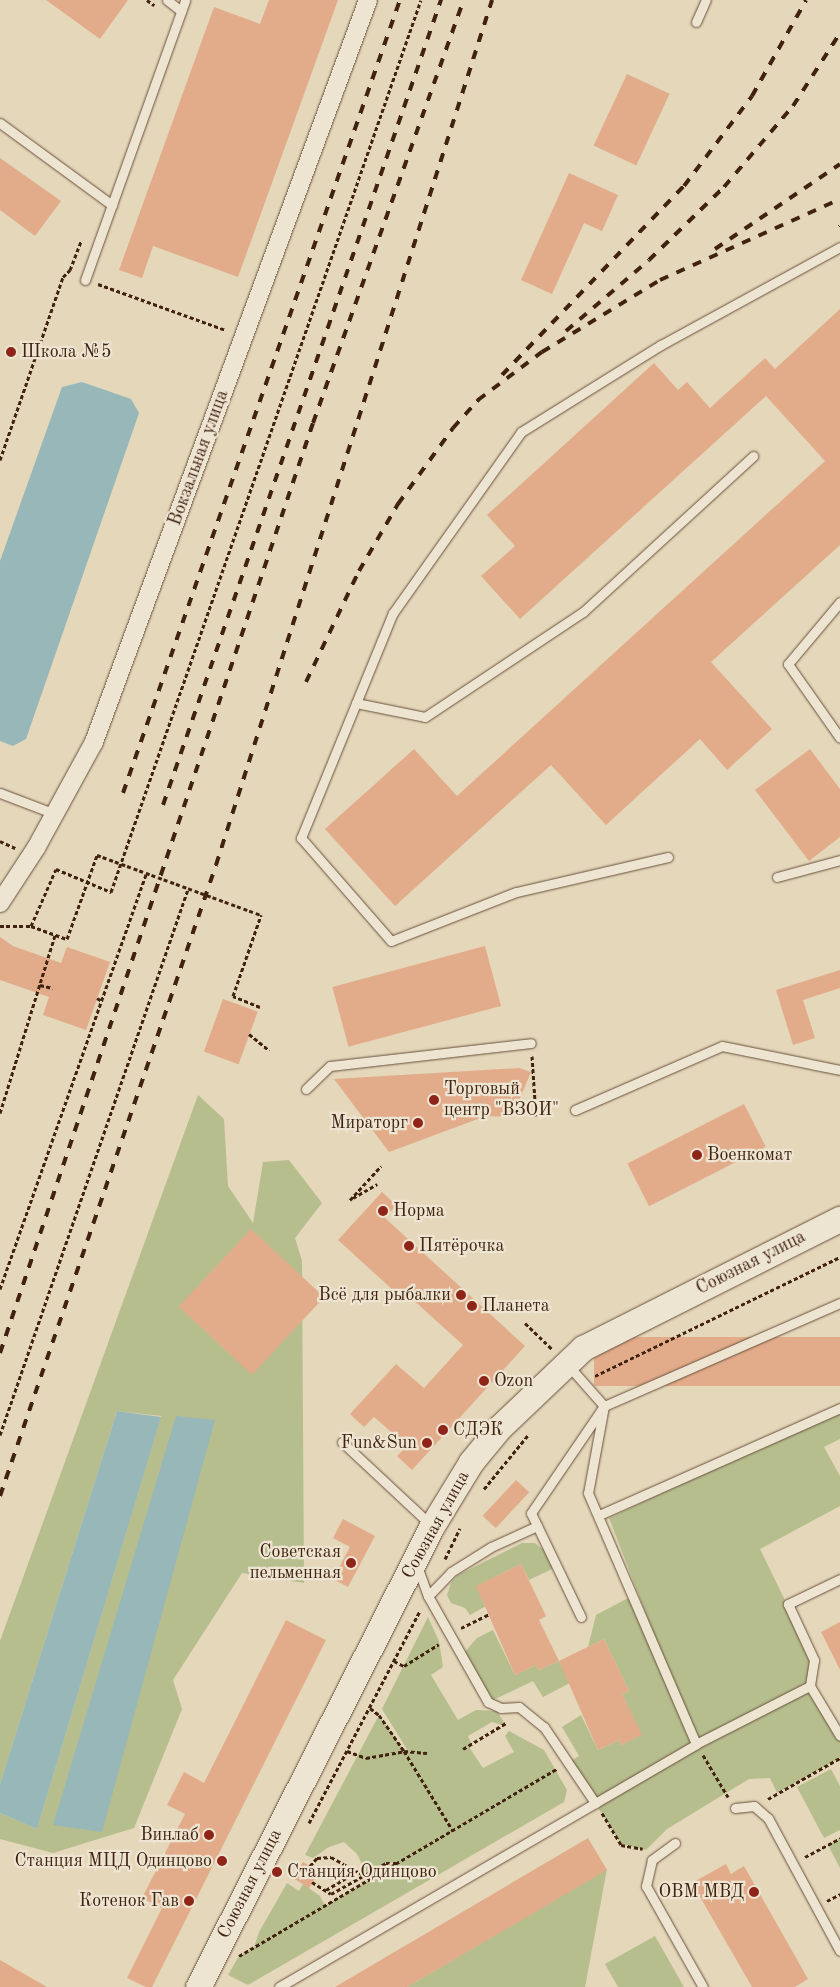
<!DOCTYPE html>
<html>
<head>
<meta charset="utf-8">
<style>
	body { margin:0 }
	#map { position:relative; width:840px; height:1987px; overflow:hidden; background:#e4d7ba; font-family:"Old Standard TT",serif }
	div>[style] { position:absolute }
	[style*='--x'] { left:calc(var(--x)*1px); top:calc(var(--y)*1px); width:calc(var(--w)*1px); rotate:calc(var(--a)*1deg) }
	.green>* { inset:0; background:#b6be8e }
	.water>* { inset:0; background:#98b7b8 }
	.building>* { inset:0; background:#e2ac8b; transform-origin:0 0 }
	.path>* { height:3px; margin-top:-1.5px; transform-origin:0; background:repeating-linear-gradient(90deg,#40220f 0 4px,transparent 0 6.5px) }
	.roads { filter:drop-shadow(0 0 1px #694f3a) drop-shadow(0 0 1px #694f3a) }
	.lane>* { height:9px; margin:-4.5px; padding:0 4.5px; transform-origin:4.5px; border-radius:4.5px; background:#ede5d2 }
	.street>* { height:18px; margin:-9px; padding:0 9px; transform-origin:9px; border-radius:9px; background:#ede5d2 }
	.secondary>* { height:25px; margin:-12.5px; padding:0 12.5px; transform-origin:12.5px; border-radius:12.5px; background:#ede5d2 }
	.rail>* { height:4px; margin-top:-2px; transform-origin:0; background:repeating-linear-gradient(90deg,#40220f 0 9px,transparent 0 18px) }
	.path-bridge>* { height:3px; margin-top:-1.5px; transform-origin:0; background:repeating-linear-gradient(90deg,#40220f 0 4px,transparent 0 6.5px) }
	.dots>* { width:14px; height:14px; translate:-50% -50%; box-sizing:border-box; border:2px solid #ede5d2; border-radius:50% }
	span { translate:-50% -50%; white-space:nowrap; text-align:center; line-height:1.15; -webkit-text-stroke:4.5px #ede5d2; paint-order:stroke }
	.poi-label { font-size:18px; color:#40220f }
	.left { translate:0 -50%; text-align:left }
	.right { translate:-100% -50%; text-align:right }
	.street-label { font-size:18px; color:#40220f }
</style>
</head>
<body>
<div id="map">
	<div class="green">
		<i style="clip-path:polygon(198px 1095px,224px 1119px,228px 1186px,253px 1223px,263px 1162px,289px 1160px,322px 1203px,295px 1238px,302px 1261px,304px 1583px,242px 1573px,173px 1680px,182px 1709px,134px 1828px,53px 1853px,0 1839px,0 1813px,37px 1829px,161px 1416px,117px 1411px,0 1784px,0 1641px)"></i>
		<i style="clip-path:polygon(840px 1410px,840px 1439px,824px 1447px,840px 1476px,840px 1506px,760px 1549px,814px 1660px,810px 1686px,840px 1736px,840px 1758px,777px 1793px,770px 1778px,749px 1779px,667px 1829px,646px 1850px,621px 1844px,569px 1762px,579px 1756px,562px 1727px,581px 1715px,598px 1750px,619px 1740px,621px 1745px,641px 1735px,622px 1694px,629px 1691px,604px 1639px,588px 1647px,596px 1615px,632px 1596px,690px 1728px,609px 1518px)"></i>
		<i style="clip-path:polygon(522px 1543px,535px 1543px,545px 1551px,554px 1568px,529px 1580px,521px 1564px,477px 1586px,486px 1606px,470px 1615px,465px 1608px,451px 1603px,447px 1595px,451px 1583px,458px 1575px)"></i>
		<i style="clip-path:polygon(428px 1617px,439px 1641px,443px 1667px,431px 1675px,458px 1720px,476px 1710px,497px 1711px,506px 1726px,492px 1722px,468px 1736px,472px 1745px,469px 1747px,483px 1768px,514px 1752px,505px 1736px,509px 1731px,544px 1750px,567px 1790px,564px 1802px,248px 1985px,228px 1975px,239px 1956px,254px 1947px,259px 1932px,287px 1883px,299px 1891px,303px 1884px,320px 1896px,325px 1906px,397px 1863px,386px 1862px,367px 1874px,357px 1854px,344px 1842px,329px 1847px,313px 1858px,305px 1855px,379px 1715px,404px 1750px,408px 1751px,382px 1709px)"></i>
		<i style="clip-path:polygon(493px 1630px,515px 1675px,536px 1665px,539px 1670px,559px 1661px,570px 1683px,543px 1697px,533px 1681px,493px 1700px,464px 1653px,477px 1638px)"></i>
		<i style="clip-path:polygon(831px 1769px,840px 1786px,840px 1830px,824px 1838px,797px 1787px)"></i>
		<i style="clip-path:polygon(840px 1838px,840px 1868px,828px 1845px)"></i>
		<i style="clip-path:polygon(331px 1867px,347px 1869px,343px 1877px,336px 1881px,317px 1875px,321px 1869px)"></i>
		<i style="clip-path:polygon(607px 1869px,585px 1987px,407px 1987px)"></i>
		<i style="clip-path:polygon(655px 1936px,684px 1987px,618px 1987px,605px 1964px)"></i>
	</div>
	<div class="water">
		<i style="clip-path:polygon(82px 382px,131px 399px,139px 413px,26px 739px,13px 746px,0 741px,0 561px,62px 387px)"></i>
		<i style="clip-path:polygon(117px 1411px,161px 1417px,37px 1829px,0 1813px,0 1784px)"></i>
		<i style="clip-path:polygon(176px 1416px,215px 1420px,102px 1832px,53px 1825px)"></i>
	</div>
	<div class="building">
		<i style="clip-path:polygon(46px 0,128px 0,100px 39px)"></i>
		<i style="clip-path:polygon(269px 0,338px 0,238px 277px,153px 246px,142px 278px,119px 270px,214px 7px,260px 24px)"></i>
		<i style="left:627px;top:74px;width:47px;height:79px;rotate:25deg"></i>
		<i style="clip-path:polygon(0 158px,61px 201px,35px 236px,0 210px)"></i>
		<i style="clip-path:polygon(569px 173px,618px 195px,602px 231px,584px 223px,552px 294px,521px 280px)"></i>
		<i style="clip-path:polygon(840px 309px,840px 545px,711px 662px,772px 729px,727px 770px,700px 739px,606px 825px,551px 765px,395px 906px,325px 829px,414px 749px,457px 796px,825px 461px,766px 396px,520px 619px,481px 576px,515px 546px,487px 515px,654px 363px,678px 390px,687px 382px,710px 408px,765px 358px,775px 369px)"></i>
		<i style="clip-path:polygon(810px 749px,840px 789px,840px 837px,809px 861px,755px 790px)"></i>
		<i style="clip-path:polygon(0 937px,13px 946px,61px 963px,67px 947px,110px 962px,86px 1030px,43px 1015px,49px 997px,0 980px)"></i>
		<i style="left:485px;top:946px;width:62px;height:158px;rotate:75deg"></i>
		<i style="clip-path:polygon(840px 970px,840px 988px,803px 1000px,815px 1038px,793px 1045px,776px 990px)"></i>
		<i style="left:223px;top:999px;width:37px;height:56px;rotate:20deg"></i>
		<i style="clip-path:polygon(519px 1068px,531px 1072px,512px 1117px,486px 1116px,389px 1152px,334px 1079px)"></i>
		<i style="left:744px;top:1104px;width:48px;height:131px;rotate:63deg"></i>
		<i style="clip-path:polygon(382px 1192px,396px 1205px,385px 1218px,525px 1346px,412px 1470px,397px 1456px,407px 1446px,374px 1417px,364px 1427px,350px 1414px,396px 1364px,424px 1388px,463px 1345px,410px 1297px,406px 1302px,338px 1240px)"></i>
		<i style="left:251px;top:1229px;width:100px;height:106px;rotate:43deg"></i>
		<i style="left:840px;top:1337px;width:49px;height:246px;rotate:90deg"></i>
		<i style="left:516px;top:1480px;width:18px;height:49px;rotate:43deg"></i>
		<i style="clip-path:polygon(343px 1519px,375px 1536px,348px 1587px,333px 1579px,350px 1547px,333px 1538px)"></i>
		<i style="clip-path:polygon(521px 1564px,546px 1616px,539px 1620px,559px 1661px,539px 1670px,536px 1665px,515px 1675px,476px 1586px)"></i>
		<i style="clip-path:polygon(286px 1620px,326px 1640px,152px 1987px,146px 1987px,127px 1978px,162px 1908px,142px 1898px,185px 1814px,167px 1805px,184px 1772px,204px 1783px)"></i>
		<i style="clip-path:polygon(840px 1622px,840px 1670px,821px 1632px)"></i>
		<i style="clip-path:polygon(604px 1639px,629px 1691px,622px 1694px,642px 1735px,621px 1745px,619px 1740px,598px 1750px,559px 1661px)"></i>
		<i style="clip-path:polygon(588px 1838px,607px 1870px,407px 1987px,335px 1987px)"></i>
		<i style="left:303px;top:1862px;width:19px;height:19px;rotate:32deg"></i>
		<i style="clip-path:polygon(726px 1864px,731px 1874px,744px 1866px,808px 1979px,795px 1987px,752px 1987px,692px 1883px)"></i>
		<i style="clip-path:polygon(0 1960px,47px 1987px,0 1987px)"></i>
	</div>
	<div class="path">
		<i style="--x:147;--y:0;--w:9;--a:36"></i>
		<i style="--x:98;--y:284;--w:136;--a:19.8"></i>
		<i style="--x:0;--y:460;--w:194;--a:-71"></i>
		<i style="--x:63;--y:277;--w:10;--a:-45"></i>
		<i style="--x:70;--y:270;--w:31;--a:-69"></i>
		<i style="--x:0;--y:841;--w:17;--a:25"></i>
		<i style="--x:0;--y:926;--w:31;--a:0"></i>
		<i style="--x:31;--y:926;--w:38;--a:20"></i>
		<i style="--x:67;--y:939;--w:89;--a:-70.3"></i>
		<i style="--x:31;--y:926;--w:62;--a:-66.3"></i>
		<i style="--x:56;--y:869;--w:60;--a:22.7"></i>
		<i style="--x:111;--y:892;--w:944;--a:-70.84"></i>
		<i style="--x:40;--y:985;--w:13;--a:13"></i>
		<i style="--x:97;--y:998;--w:6;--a:31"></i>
		<i style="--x:260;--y:1007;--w:29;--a:-158"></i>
		<i style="--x:233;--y:996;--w:86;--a:-70.9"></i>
		<i style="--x:249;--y:1034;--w:26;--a:39"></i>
		<i style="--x:532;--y:1056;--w:60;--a:86.2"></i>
		<i style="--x:0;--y:1113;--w:186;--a:-72.8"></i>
		<i style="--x:353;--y:1198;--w:28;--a:-30"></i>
		<i style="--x:350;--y:1200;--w:46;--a:-47.6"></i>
		<i style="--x:0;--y:1289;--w:440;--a:-70.6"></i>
		<i style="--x:525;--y:1323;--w:37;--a:44"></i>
		<i style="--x:595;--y:1376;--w:272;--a:-25.9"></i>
		<i style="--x:0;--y:1435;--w:577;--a:-71"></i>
		<i style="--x:484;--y:1489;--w:71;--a:-50.7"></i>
		<i style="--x:445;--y:1559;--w:34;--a:-64"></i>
		<i style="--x:461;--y:1628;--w:32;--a:-26"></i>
		<i style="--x:394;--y:1661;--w:11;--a:27"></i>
		<i style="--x:404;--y:1666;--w:41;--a:-32.2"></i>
		<i style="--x:370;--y:1708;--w:11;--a:38"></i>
		<i style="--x:379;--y:1715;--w:44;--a:55.2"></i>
		<i style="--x:404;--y:1751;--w:94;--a:58.5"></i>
		<i style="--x:463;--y:1749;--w:50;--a:-31.2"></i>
		<i style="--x:347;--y:1751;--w:20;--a:20"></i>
		<i style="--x:366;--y:1758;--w:39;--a:-10"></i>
		<i style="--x:404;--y:1751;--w:23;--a:5"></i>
		<i style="--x:703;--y:1755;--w:49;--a:59.2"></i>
		<i style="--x:768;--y:1799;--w:83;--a:-29.7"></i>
		<i style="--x:602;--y:1813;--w:37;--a:59"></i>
		<i style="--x:621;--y:1845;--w:22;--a:10"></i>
		<i style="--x:309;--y:1823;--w:239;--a:-62.4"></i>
		<i style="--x:805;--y:1857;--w:40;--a:-28"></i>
		<i style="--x:310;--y:1866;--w:11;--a:-49"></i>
		<i style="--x:317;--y:1858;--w:14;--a:-4"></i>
		<i style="--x:331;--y:1857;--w:37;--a:29"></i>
		<i style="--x:312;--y:1882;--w:22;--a:32"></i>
		<i style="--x:331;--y:1894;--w:63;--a:-29.4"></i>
		<i style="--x:386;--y:1863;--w:11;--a:0"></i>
		<i style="--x:326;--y:1890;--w:23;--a:-31"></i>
		<i style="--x:346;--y:1878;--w:12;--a:-70"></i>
		<i style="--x:827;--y:1901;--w:15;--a:-28"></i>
		<i style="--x:239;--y:1956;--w:369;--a:-30.5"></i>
	</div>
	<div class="roads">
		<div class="lane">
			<i style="--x:167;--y:0;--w:18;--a:38"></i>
			<i style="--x:696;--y:22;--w:24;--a:-66"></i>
			<i style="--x:0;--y:123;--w:139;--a:36.2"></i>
			<i style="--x:85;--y:280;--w:297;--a:-70.3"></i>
			<i style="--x:840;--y:602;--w:81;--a:130"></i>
			<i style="--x:788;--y:664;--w:90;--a:54.9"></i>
			<i style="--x:356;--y:703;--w:70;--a:11.5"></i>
			<i style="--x:425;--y:717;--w:190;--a:-33.6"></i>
			<i style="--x:583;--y:612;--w:231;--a:-42.5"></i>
			<i style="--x:0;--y:793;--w:59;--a:20.9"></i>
			<i style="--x:668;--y:857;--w:156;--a:167"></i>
			<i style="--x:516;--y:892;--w:134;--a:158.6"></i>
			<i style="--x:391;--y:941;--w:137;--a:-131.1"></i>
			<i style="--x:301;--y:838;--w:243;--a:-67.8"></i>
			<i style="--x:393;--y:613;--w:222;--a:-54.7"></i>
			<i style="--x:521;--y:432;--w:165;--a:-31.9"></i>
			<i style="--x:661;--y:345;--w:204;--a:-28.7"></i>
			<i style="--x:777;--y:877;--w:65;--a:-15.1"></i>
			<i style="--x:306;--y:1089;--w:33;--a:-44"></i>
			<i style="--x:330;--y:1066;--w:202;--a:-6.5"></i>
			<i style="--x:575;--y:1110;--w:160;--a:-23.5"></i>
			<i style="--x:722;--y:1046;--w:120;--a:11.5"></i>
			<i style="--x:567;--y:1364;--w:56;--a:48.6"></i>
			<i style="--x:604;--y:1406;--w:88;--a:100.4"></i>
			<i style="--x:588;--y:1493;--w:273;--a:66.7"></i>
			<i style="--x:342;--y:1442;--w:120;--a:43"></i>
			<i style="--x:599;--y:1515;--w:264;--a:-23.9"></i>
			<i style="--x:417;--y:1566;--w:32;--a:70"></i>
			<i style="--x:428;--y:1596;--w:122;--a:60.5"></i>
			<i style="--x:488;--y:1702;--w:14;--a:25"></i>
			<i style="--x:501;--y:1708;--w:18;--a:-3"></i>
			<i style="--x:519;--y:1707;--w:32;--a:39"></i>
			<i style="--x:544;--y:1727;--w:92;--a:56.1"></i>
			<i style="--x:840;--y:1579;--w:58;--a:154.3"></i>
			<i style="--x:788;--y:1604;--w:62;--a:65.1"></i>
			<i style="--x:814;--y:1660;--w:26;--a:99"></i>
			<i style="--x:810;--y:1686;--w:58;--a:59"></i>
			<i style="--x:428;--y:1596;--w:33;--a:-46"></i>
			<i style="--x:451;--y:1572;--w:47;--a:-32"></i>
			<i style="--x:491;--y:1547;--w:51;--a:-24.5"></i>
			<i style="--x:581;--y:1617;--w:115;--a:-115.7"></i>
			<i style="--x:531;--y:1513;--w:130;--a:-55.7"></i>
			<i style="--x:604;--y:1406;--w:257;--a:-23.6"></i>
			<i style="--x:735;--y:1808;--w:19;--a:-6"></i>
			<i style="--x:754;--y:1806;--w:18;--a:41"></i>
			<i style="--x:768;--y:1818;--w:151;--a:61.6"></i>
			<i style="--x:675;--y:1843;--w:29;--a:144"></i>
			<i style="--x:652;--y:1860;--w:27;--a:103"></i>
			<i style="--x:646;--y:1886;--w:116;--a:60.6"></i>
			<i style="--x:279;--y:1987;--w:483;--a:-30.2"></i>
			<i style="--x:696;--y:1744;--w:128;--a:-27"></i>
		</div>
		<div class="street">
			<i style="--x:0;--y:903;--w:66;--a:-56.8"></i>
			<i style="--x:36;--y:848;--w:121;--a:-61.3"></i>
			<i style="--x:94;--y:742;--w:791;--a:-69.73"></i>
		</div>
		<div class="secondary">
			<i style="--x:198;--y:1987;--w:517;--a:-63.09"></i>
			<i style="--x:432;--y:1526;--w:75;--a:-58.6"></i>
			<i style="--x:471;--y:1462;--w:45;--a:-50.4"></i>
			<i style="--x:500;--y:1427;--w:115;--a:-43.6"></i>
			<i style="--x:583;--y:1348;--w:288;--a:-26.7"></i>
		</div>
	</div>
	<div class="rail">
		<i style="--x:839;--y:227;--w:1;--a:-45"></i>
		<i style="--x:715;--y:249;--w:151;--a:-34.2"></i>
		<i style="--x:566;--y:331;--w:109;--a:-40.5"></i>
		<i style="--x:649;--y:260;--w:105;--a:-44.2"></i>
		<i style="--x:724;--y:187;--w:106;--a:-49.6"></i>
		<i style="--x:793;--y:106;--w:87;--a:-57.2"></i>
		<i style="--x:502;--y:375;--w:262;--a:-46.1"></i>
		<i style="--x:684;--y:186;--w:113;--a:-52.9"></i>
		<i style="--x:752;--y:96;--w:110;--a:-60.6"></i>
		<i style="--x:306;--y:682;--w:123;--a:-64.5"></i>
		<i style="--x:359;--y:571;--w:78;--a:-59.8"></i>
		<i style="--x:398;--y:504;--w:94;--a:-54.1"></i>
		<i style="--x:453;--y:428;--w:38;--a:-48"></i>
		<i style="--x:478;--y:400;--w:80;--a:-36.9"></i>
		<i style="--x:542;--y:352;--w:138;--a:-31.4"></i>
		<i style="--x:660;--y:280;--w:197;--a:-24.2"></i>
		<i style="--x:123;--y:793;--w:840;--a:-70.75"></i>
		<i style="--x:163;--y:805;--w:852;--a:-70.95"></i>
		<i style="--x:0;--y:1353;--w:981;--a:-71.4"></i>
		<i style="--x:313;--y:423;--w:449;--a:-70.4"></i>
		<i style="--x:0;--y:1496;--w:667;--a:-71.1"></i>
		<i style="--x:216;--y:865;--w:908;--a:-72.3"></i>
	</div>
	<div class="path-bridge">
		<i style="--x:97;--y:855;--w:175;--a:20.1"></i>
	</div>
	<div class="dots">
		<i style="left:11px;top:352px;background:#8f2418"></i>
		<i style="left:434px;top:1100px;background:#8f2418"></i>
		<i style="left:418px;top:1123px;background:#8f2418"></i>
		<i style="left:697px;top:1155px;background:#8f2418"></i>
		<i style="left:383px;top:1211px;background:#8f2418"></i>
		<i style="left:409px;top:1246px;background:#8f2418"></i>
		<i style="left:461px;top:1295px;background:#8f2418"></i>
		<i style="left:472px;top:1306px;background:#8f2418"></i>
		<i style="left:484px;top:1381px;background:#8f2418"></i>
		<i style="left:443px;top:1430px;background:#8f2418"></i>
		<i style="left:427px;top:1443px;background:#8f2418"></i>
		<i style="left:351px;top:1563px;background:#8f2418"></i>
		<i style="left:209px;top:1835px;background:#8f2418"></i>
		<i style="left:222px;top:1861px;background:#8f2418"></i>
		<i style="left:277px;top:1872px;background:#8f2418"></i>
		<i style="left:754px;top:1892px;background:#8f2418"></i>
		<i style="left:189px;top:1901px;background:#8f2418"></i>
	</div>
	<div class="poi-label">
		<span class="left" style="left:21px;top:352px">Школа №5</span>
		<span class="left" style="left:444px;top:1100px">Торговый<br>центр "ВЗОИ"</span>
		<span class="right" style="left:408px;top:1123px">Мираторг</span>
		<span class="left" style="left:707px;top:1155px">Военкомат</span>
		<span class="left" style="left:393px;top:1211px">Норма</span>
		<span class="left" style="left:419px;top:1246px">Пятёрочка</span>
		<span class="right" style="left:451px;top:1295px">Всё для рыбалки</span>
		<span class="left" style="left:482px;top:1306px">Планета</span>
		<span class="left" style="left:494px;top:1381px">Ozon</span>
		<span class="left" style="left:453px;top:1430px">СДЭК</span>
		<span class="right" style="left:417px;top:1443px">Fun&amp;Sun</span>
		<span class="right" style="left:341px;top:1563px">Советская<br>пельменная</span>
		<span class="right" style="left:199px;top:1835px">Винлаб</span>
		<span class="right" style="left:212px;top:1861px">Станция МЦД Одинцово</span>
		<span class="left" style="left:287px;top:1872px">Станция Одинцово</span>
		<span class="right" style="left:744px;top:1892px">ОВМ МВД</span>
		<span class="right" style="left:179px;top:1901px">Котенок Гав</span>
	</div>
	<div class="street-label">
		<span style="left:199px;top:458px;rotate:-70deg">Вокзальная улица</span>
		<span style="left:751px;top:1263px;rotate:-27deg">Союзная улица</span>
		<span style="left:436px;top:1525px;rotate:-61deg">Союзная улица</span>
		<span style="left:250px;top:1884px;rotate:-63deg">Союзная улица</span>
	</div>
</div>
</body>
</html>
